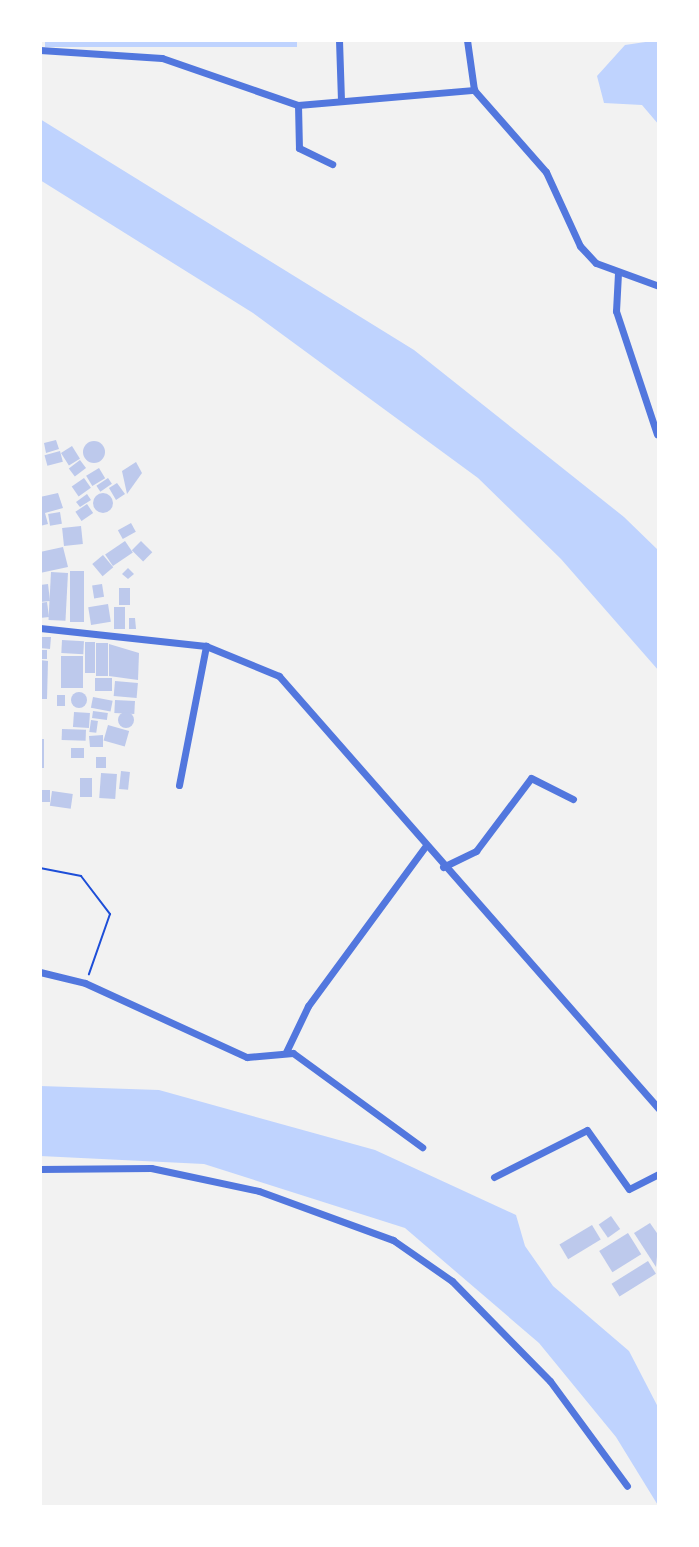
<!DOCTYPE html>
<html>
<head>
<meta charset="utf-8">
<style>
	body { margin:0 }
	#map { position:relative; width:699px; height:1547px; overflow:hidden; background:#f2f2f2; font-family:Karla,sans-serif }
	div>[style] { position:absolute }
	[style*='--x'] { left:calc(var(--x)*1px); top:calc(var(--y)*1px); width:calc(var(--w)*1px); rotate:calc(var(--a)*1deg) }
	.water>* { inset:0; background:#bfd3fe; transform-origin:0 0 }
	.building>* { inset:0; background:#bdc9ec; transform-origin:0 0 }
	.round { border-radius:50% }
	.path>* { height:2px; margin:-1px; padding:0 1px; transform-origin:1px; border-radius:1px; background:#1d4ed8 }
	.minor>* { height:7px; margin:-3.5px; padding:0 3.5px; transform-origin:3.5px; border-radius:3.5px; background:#5277de }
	span { translate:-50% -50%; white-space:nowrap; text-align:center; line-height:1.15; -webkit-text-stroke:6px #fff; paint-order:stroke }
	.frame { position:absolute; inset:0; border:42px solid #fff; pointer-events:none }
</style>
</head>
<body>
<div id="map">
	<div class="water">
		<i style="left:45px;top:40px;width:252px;height:7px"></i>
		<i style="clip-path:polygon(659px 40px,659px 125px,642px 105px,604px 103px,597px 76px,625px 45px)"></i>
		<i style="clip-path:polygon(40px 119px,414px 350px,624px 517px,659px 551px,659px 671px,561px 559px,478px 478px,253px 313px,40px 180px)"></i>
		<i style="clip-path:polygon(40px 1086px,159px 1090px,375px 1150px,516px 1215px,525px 1246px,553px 1286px,629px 1351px,659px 1409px,659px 1507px,616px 1437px,539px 1343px,405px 1228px,204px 1164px,40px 1156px)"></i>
	</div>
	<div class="building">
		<i style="clip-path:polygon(56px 440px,59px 449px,46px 453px,44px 443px)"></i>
		<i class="round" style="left:83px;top:441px;width:22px;height:22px"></i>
		<i style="left:72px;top:446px;width:15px;height:13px;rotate:58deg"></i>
		<i style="left:60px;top:451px;width:11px;height:16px;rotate:75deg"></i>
		<i style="left:80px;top:460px;width:10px;height:14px;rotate:53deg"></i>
		<i style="clip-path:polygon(136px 462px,142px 473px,127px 494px,122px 471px)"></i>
		<i style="left:99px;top:468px;width:12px;height:15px;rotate:59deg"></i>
		<i style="left:84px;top:478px;width:12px;height:15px;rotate:55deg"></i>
		<i style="left:108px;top:478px;width:7px;height:14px;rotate:56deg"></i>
		<i style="clip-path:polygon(117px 483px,125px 494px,116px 500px,109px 488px)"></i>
		<i style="clip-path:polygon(58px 493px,63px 508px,45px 513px,48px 524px,40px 526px,40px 497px)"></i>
		<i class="round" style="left:93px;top:493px;width:20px;height:20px"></i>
		<i style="clip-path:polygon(87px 494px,91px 500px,80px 507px,76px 502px)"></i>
		<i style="left:87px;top:504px;width:11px;height:14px;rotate:56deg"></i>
		<i style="left:60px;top:512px;width:12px;height:12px;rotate:81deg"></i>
		<i style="left:131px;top:523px;width:10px;height:15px;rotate:61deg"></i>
		<i style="left:81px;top:526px;width:18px;height:19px;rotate:84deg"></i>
		<i style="left:125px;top:541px;width:14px;height:24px;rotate:56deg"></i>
		<i style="left:141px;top:541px;width:16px;height:13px;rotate:45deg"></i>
		<i style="clip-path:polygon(63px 547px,68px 567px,40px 573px,40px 552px)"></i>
		<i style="left:103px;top:555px;width:16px;height:14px;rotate:50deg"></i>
		<i style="clip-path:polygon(128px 568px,134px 574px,128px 579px,122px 574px)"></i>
		<i style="left:70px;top:571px;width:14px;height:51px"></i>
		<i style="left:51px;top:572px;width:17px;height:48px;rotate:3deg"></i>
		<i style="clip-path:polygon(48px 584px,50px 601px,40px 602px,40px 585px)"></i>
		<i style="left:102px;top:584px;width:13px;height:10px;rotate:81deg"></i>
		<i style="left:119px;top:588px;width:11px;height:17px"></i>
		<i style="clip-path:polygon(47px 602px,49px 617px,40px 618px,40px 603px)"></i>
		<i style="left:108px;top:604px;width:18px;height:20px;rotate:81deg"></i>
		<i style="left:114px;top:607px;width:11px;height:22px"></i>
		<i style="clip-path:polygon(129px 618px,135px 618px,136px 629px,129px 629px)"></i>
		<i style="clip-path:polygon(40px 637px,51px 637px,50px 649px,40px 648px)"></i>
		<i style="left:62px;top:640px;width:22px;height:13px;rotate:3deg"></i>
		<i style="left:85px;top:642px;width:10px;height:31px"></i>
		<i style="left:96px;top:643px;width:12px;height:33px"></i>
		<i style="clip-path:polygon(109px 644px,139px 653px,138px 680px,109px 676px)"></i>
		<i style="left:40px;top:650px;width:7px;height:9px"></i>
		<i style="left:61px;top:656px;width:22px;height:32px"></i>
		<i style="clip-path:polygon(40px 660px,48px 661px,47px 699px,40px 699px)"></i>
		<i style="left:95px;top:678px;width:17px;height:13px"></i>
		<i style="left:115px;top:681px;width:23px;height:15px;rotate:5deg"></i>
		<i class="round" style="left:71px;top:692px;width:16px;height:16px"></i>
		<i style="left:57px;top:695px;width:8px;height:11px"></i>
		<i style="left:93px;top:697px;width:20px;height:11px;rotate:11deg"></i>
		<i style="left:115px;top:700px;width:20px;height:13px;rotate:3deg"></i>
		<i style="left:93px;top:711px;width:15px;height:7px;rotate:8deg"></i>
		<i style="left:74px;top:712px;width:16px;height:15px;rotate:4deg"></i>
		<i class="round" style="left:118px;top:712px;width:16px;height:16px"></i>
		<i style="left:91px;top:720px;width:7px;height:12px;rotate:8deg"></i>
		<i style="left:108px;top:725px;width:22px;height:16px;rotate:16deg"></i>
		<i style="left:62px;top:729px;width:24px;height:11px;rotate:2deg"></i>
		<i style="clip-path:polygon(103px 735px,103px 747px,90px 747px,89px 736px)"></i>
		<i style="left:40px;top:739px;width:4px;height:29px"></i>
		<i style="left:71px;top:748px;width:13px;height:10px"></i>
		<i style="left:96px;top:757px;width:10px;height:11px"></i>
		<i style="left:121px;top:771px;width:9px;height:18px;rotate:6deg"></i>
		<i style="left:101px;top:773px;width:16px;height:25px;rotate:4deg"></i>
		<i style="left:80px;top:778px;width:12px;height:19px"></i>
		<i style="left:40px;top:790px;width:10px;height:12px"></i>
		<i style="left:52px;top:791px;width:21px;height:15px;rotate:8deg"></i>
		<i style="left:611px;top:1216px;width:16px;height:15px;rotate:55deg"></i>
		<i style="clip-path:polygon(650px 1223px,659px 1236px,656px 1267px,634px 1233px)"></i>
		<i style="left:592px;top:1225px;width:17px;height:38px;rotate:59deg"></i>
		<i style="left:628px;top:1233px;width:25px;height:34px;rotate:58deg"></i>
		<i style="left:648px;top:1261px;width:15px;height:43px;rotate:58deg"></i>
	</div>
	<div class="path">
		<i style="--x:40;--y:868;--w:42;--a:11"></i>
		<i style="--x:81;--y:876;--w:48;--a:52.7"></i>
		<i style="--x:110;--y:914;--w:64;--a:109.3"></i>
	</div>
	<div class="minor">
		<i style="--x:339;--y:40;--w:60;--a:88.1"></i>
		<i style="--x:467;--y:40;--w:50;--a:82"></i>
		<i style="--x:474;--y:90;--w:109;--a:48.7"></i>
		<i style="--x:546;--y:172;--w:81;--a:65.3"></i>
		<i style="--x:580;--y:246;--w:23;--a:47"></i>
		<i style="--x:596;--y:263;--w:67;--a:20.1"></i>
		<i style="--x:40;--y:50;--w:122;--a:3.8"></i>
		<i style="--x:162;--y:58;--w:144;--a:19.1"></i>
		<i style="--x:298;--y:105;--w:177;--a:-4.9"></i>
		<i style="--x:298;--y:105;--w:43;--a:88.7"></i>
		<i style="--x:299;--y:148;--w:37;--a:26"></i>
		<i style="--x:618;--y:273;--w:38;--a:93"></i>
		<i style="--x:616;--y:311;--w:130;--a:71.6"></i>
		<i style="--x:40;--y:628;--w:167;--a:6.2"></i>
		<i style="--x:206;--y:646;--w:79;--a:22.3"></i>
		<i style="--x:279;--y:676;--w:576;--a:48.73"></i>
		<i style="--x:179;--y:785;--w:142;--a:-79"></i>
		<i style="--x:443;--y:867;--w:37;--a:-26"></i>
		<i style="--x:476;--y:851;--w:91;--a:-53"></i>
		<i style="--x:531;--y:778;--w:47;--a:26.6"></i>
		<i style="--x:40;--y:972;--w:46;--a:13.7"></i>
		<i style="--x:85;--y:983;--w:178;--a:24.6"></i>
		<i style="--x:247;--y:1057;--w:46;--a:-5"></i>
		<i style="--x:293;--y:1053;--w:160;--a:36.1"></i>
		<i style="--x:286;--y:1052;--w:51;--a:-64.4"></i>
		<i style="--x:308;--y:1006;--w:197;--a:-53.7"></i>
		<i style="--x:40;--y:1169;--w:111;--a:-0.5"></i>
		<i style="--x:151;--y:1168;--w:110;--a:12"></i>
		<i style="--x:259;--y:1191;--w:143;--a:20.1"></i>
		<i style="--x:393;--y:1240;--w:72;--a:34.8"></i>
		<i style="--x:452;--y:1281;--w:140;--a:45.6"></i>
		<i style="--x:550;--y:1381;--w:130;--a:53.7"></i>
		<i style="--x:494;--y:1177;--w:104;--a:-26.8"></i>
		<i style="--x:587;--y:1130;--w:72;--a:54.6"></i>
		<i style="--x:629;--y:1189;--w:34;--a:-27"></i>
	</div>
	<div class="frame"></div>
</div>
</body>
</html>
